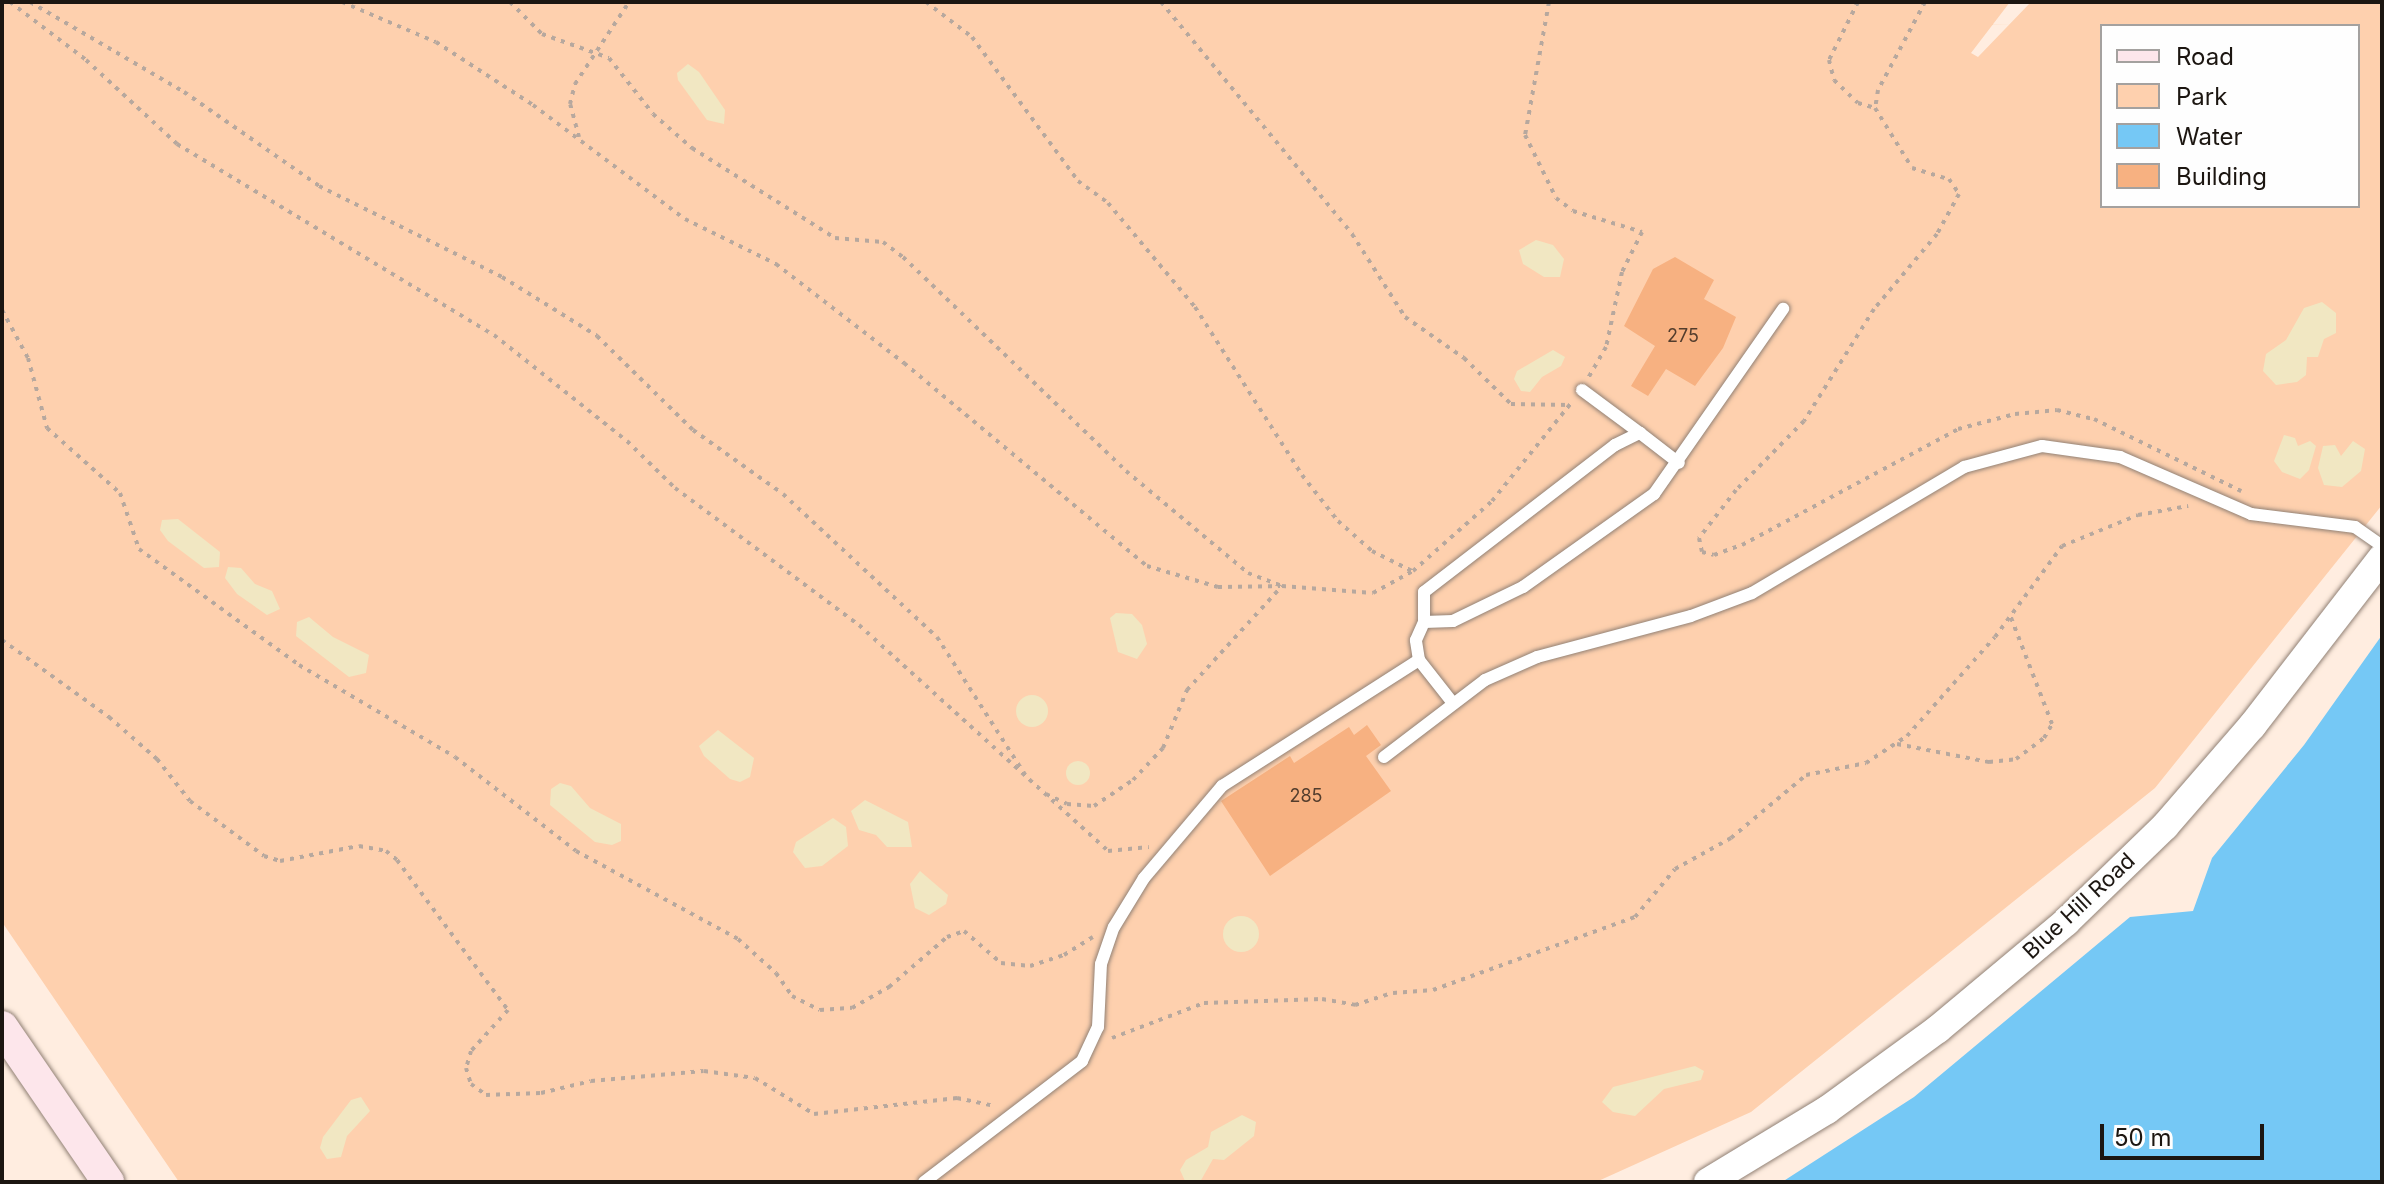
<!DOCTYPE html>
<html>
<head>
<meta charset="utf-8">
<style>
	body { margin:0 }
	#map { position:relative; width:2384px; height:1184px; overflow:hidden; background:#ffede0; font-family:Inter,sans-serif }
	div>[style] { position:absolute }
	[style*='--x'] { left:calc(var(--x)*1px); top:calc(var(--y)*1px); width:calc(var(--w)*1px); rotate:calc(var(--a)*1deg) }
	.green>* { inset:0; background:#fed0ae }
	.sand>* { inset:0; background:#f1e7c2 }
	.round { border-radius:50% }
	.water>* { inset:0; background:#75c8f5 }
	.building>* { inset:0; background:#f7b181 }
	.path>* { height:4px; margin-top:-2px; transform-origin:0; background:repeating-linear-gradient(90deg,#b7a89e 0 4px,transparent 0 10px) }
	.roads { filter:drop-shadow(0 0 2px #918175) drop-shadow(0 0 2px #918175) }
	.service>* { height:12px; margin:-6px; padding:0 6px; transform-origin:6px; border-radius:6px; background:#fff }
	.tertiary>* { height:28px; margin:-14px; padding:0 14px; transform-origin:14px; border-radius:14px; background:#fff }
	.secondary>* { height:32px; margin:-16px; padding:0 16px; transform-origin:16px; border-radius:16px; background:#fde6eb }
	span { translate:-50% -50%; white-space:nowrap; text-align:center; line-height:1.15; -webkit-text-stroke:6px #fefefe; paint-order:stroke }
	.number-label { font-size:18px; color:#533d2d }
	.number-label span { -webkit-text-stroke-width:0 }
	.street-label { font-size:22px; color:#1c1611 }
	.frame { position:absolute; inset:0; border:4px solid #1c1611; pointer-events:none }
	.legend { position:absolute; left:2100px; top:24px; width:260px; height:184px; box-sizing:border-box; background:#fefefe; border:2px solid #a4a19f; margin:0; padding:10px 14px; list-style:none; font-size:24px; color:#1c1611 }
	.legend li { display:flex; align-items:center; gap:16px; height:40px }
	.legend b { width:40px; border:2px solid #a4a19f }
	.scale { position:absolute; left:2100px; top:1124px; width:164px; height:36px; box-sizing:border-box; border:4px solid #1c1611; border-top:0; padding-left:10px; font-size:24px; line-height:28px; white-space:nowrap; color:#1c1611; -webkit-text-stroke:6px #fefefe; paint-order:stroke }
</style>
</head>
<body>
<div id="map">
	<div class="green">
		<i style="clip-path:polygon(evenodd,2px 2px,2010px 2px,1971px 53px,1978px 57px,2031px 2px,2382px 2px,2382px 505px,2155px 788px,1751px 1112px,1596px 1182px,179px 1182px,2px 922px,2px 2px,2102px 26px,2358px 26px,2358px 206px,2102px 206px,2102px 26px)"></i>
	</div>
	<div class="sand">
		<i style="clip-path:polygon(688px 64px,699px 72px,725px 110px,724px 124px,707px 120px,678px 80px,677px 73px)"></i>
		<i style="clip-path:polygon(1536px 240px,1553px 245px,1564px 259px,1560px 277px,1544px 277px,1523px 264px,1519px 250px)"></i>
		<i style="clip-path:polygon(2322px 302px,2336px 313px,2336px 333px,2324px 339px,2318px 357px,2307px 357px,2306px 375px,2297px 382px,2276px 385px,2263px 371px,2266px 354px,2286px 340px,2304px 308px)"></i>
		<i style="clip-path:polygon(1553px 350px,1565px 357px,1561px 366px,1542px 377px,1530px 392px,1521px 391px,1514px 379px,1517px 371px)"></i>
		<i style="clip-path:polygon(2284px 435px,2295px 438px,2298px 446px,2310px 441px,2316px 446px,2309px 470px,2300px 479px,2282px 472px,2274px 461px)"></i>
		<i style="clip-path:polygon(2353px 441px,2365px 449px,2361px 471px,2342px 487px,2324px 485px,2318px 468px,2323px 446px,2335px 445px,2341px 456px)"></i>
		<i style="clip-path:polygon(178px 519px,220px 552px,219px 567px,204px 568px,168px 541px,160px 530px,162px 520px)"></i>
		<i style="clip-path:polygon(228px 567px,241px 568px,255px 584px,272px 591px,280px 609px,267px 615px,237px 594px,225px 578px)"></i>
		<i style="clip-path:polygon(1116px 613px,1132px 614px,1142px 625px,1147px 644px,1137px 659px,1118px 652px,1110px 618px)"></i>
		<i style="clip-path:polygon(309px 617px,333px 637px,369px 655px,366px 673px,349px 677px,296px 636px,297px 622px)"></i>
		<i class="round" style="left:1016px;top:695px;width:32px;height:32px"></i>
		<i style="clip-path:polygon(718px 730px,754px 758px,750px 777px,740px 782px,730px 779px,704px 756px,699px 746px)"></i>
		<i class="round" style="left:1066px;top:761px;width:24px;height:24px"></i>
		<i style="clip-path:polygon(560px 783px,571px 786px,590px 808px,621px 824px,621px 841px,612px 845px,595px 842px,550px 805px,551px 789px)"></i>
		<i style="clip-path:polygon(865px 800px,908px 822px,912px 847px,887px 847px,876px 835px,859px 830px,851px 811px)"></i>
		<i style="clip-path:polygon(833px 818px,846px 827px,848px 846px,822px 866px,805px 868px,793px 852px,796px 842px)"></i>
		<i style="clip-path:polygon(920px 871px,948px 895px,946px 904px,929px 915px,915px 908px,910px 884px)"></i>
		<i class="round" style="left:1223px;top:916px;width:36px;height:36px"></i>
		<i style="clip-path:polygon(1695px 1066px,1704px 1071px,1701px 1080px,1664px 1089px,1635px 1116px,1613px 1112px,1602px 1102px,1613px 1087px)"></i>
		<i style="clip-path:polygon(361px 1097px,370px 1111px,347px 1136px,341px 1157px,327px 1159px,320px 1148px,323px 1137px,351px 1100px)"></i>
		<i style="clip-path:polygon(1242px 1115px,1256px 1122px,1254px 1136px,1224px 1160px,1213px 1159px,1200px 1182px,1185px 1181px,1180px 1170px,1186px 1160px,1208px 1147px,1211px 1132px)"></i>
	</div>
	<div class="water">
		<i style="clip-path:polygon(2382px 635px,2382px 1182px,1782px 1182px,1914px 1097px,2130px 917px,2193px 911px,2212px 858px,2304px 745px)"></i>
	</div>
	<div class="building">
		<i style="clip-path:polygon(1675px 257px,1714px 280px,1704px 299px,1736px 317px,1723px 348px,1695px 386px,1666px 369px,1648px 396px,1631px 386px,1655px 346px,1624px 326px,1653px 269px)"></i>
		<i style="clip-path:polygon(1367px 725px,1381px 745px,1366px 756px,1391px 791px,1270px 876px,1221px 801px,1290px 756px,1294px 763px,1349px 727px,1354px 735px)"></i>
	</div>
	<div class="path">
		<i style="--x:10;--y:2;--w:96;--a:37.3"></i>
		<i style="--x:86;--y:60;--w:124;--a:42.7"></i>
		<i style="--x:177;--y:144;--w:370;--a:31.1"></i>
		<i style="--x:494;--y:335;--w:170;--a:38.6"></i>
		<i style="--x:627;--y:441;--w:67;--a:44.4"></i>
		<i style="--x:675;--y:488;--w:229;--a:36.7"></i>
		<i style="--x:859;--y:625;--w:336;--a:42.2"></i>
		<i style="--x:1108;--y:851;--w:41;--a:-5.6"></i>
		<i style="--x:30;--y:2;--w:178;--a:30.3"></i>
		<i style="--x:184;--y:92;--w:165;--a:34.8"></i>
		<i style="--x:319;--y:186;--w:204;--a:26.4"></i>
		<i style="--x:502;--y:277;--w:112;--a:31.8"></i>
		<i style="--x:597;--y:336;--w:134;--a:44.4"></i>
		<i style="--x:693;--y:430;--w:110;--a:35.4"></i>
		<i style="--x:783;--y:494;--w:210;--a:42.9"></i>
		<i style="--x:937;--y:637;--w:167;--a:57.4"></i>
		<i style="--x:342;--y:2;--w:102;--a:23.1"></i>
		<i style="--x:436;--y:42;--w:116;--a:33"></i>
		<i style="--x:533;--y:105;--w:190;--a:36.9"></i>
		<i style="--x:685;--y:219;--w:102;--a:26.3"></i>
		<i style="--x:776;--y:264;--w:162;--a:37.7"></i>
		<i style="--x:904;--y:363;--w:317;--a:39.9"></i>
		<i style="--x:1147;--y:566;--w:74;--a:16.5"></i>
		<i style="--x:1218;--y:587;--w:62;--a:-0.9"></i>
		<i style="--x:510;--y:2;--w:45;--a:45"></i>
		<i style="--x:542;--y:34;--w:71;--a:19.7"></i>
		<i style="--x:609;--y:58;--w:71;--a:51.8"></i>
		<i style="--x:653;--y:114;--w:52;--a:41.1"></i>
		<i style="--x:692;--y:148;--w:169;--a:32.2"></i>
		<i style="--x:835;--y:238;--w:48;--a:4.8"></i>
		<i style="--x:883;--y:242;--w:25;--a:37"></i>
		<i style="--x:903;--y:257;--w:309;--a:43.8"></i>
		<i style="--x:1126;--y:471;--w:159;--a:39.9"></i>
		<i style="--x:1248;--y:573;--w:34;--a:21"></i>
		<i style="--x:926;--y:2;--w:58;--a:37.3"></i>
		<i style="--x:972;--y:37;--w:179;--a:53.6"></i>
		<i style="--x:1078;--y:181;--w:37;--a:36"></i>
		<i style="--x:1108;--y:203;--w:136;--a:50.1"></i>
		<i style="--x:1195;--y:307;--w:199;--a:57.5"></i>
		<i style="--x:1302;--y:475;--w:58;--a:52"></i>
		<i style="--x:1338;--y:521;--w:45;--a:41.4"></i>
		<i style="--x:1372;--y:551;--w:45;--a:26.6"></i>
		<i style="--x:1161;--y:2;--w:301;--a:50.5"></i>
		<i style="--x:1352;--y:234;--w:98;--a:57.4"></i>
		<i style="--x:1405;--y:317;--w:72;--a:34.8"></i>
		<i style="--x:1464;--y:358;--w:66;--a:44.4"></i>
		<i style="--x:1511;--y:404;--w:59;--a:1"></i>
		<i style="--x:1549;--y:2;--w:135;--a:100.2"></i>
		<i style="--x:1525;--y:135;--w:70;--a:63.8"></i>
		<i style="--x:1556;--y:198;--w:21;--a:37"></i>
		<i style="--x:1573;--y:211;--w:72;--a:16.9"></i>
		<i style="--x:1642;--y:232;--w:45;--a:116.6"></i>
		<i style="--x:1622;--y:272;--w:77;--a:102"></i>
		<i style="--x:1606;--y:347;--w:36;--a:120"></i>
		<i style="--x:1858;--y:2;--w:65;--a:116.6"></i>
		<i style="--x:1829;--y:60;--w:21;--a:76"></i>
		<i style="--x:1834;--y:80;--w:33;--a:44"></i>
		<i style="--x:1858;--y:103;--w:18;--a:16"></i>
		<i style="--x:1925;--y:2;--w:100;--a:118.1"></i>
		<i style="--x:1878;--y:90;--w:18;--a:99"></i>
		<i style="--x:1875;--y:108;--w:70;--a:58.3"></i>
		<i style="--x:1912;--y:168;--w:39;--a:17"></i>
		<i style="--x:1949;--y:179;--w:18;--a:56"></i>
		<i style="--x:1959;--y:194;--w:46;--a:118.8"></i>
		<i style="--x:1937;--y:234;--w:98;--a:130"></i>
		<i style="--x:1874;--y:309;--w:132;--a:122"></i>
		<i style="--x:1804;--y:421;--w:97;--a:134.6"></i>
		<i style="--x:1736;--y:490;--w:61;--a:127.6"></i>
		<i style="--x:1699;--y:538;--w:14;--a:78"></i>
		<i style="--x:1702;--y:552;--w:12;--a:14"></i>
		<i style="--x:1714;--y:555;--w:30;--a:-20"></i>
		<i style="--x:1742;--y:545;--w:245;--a:-28.2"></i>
		<i style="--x:1958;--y:429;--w:59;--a:-14.7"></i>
		<i style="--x:2015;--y:414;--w:42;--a:-5.4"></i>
		<i style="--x:2057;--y:410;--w:38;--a:14"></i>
		<i style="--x:2094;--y:419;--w:164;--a:26.1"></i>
		<i style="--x:579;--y:137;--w:34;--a:-105"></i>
		<i style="--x:570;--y:104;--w:21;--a:-76"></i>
		<i style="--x:575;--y:84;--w:98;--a:-56.6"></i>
		<i style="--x:2;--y:310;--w:55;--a:61.6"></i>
		<i style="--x:28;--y:358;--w:73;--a:74.8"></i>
		<i style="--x:47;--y:428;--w:98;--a:41.7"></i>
		<i style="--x:120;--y:493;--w:59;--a:71.3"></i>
		<i style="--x:139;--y:549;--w:198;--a:35.9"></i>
		<i style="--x:299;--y:665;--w:181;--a:30.5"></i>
		<i style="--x:455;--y:757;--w:153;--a:37.8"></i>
		<i style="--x:576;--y:851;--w:184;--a:28.5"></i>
		<i style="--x:738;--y:939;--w:51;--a:41.8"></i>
		<i style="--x:776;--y:973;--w:28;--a:55"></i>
		<i style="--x:792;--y:996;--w:31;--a:27"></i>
		<i style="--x:820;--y:1010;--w:32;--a:-4"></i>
		<i style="--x:852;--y:1008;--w:43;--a:-29.6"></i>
		<i style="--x:889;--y:987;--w:77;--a:-40.8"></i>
		<i style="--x:947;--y:937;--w:18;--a:-19"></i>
		<i style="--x:964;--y:931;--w:49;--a:40.9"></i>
		<i style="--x:1001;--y:963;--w:29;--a:6"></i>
		<i style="--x:1030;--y:966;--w:36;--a:-18"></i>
		<i style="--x:1064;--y:955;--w:34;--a:-32"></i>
		<i style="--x:2;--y:640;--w:132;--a:35.7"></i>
		<i style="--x:109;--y:717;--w:64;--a:41.2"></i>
		<i style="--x:157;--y:759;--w:53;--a:51.8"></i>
		<i style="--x:190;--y:801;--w:92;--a:36.6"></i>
		<i style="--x:264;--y:856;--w:17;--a:17"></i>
		<i style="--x:280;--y:861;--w:80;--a:-10.8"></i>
		<i style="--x:359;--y:846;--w:27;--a:10"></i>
		<i style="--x:386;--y:851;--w:14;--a:39"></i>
		<i style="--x:397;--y:860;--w:187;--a:53.5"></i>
		<i style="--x:508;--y:1010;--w:55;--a:132.1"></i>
		<i style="--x:471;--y:1051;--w:18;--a:106"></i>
		<i style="--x:466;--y:1068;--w:17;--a:73"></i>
		<i style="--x:471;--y:1084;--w:19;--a:36"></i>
		<i style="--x:486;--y:1095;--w:55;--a:-2.1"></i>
		<i style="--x:541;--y:1093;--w:51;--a:-13.5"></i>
		<i style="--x:591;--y:1081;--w:113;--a:-5.1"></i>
		<i style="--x:704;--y:1071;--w:51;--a:7.8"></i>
		<i style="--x:755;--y:1078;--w:69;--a:31.4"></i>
		<i style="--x:814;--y:1114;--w:144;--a:-6.4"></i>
		<i style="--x:957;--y:1098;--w:39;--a:12"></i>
		<i style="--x:1897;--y:744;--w:94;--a:11.1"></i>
		<i style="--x:1989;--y:762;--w:27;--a:-6"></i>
		<i style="--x:2016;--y:759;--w:35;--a:-37"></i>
		<i style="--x:2044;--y:738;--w:16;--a:-60"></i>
		<i style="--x:2052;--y:724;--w:117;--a:-111.1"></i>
		<i style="--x:1046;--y:794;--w:23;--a:25"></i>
		<i style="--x:1067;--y:804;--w:27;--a:4"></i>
		<i style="--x:1094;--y:806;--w:47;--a:-33.7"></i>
		<i style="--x:1133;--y:780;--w:44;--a:-46.8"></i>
		<i style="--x:1163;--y:748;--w:63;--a:-67.5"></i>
		<i style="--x:1187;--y:690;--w:141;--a:-47.6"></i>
		<i style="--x:1282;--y:586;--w:91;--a:4.4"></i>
		<i style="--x:1373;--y:593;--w:46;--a:-28.8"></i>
		<i style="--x:1413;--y:571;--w:106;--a:-41.5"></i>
		<i style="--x:1492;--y:501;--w:127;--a:-51.1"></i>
		<i style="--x:1112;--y:1038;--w:98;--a:-20.8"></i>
		<i style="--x:1204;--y:1003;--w:118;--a:-1.9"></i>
		<i style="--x:1322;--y:999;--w:34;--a:10"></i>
		<i style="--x:1355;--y:1005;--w:40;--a:-18"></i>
		<i style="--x:1393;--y:993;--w:40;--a:-4.3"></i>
		<i style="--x:1433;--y:990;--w:215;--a:-19.9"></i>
		<i style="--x:1635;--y:917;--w:62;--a:-50.2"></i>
		<i style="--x:1675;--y:869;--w:64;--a:-29"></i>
		<i style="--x:1731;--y:838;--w:98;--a:-40"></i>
		<i style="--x:1806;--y:775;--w:61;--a:-11.3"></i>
		<i style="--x:1866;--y:763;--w:49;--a:-33.4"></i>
		<i style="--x:1907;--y:736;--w:132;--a:-48.4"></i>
		<i style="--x:1995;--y:637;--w:113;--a:-53.6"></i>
		<i style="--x:2062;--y:546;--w:82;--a:-22.2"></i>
		<i style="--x:2138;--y:515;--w:51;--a:-10.2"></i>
	</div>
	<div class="roads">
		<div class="service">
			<i style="--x:1582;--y:390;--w:72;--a:36.6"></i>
			<i style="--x:1424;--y:622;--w:29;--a:-2"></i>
			<i style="--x:1453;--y:621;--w:78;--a:-25.9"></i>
			<i style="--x:1523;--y:587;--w:161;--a:-35.4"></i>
			<i style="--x:1654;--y:494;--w:226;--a:-55.1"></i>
			<i style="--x:1419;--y:660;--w:20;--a:-99"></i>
			<i style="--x:1416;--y:640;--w:20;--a:-66"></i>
			<i style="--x:1424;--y:622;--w:30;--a:-90"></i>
			<i style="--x:1424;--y:592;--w:241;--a:-37.6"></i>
			<i style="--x:1615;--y:445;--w:28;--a:-26"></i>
			<i style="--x:1640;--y:433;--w:49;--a:37.6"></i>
			<i style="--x:1384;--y:757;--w:127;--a:-37.3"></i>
			<i style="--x:1485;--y:680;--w:57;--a:-23.9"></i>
			<i style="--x:1537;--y:657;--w:159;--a:-14.9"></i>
			<i style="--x:1691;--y:616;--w:65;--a:-20.7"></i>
			<i style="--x:1752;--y:593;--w:247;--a:-30.7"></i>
			<i style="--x:1964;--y:467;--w:81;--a:-15.1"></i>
			<i style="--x:2042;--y:446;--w:79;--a:8"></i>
			<i style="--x:2120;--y:457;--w:143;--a:23.5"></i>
			<i style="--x:2251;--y:514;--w:105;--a:7.1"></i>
			<i style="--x:2355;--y:527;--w:33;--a:35"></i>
			<i style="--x:924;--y:1182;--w:199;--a:-37.4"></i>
			<i style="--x:1082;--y:1061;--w:38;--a:-65"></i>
			<i style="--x:1098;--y:1027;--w:63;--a:-87.3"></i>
			<i style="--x:1101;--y:964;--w:39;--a:-71"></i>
			<i style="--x:1114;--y:927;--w:57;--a:-58.5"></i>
			<i style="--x:1144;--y:878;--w:121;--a:-49.7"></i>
			<i style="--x:1222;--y:786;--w:234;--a:-32.6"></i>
			<i style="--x:1419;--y:660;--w:53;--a:51.8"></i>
		</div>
		<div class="tertiary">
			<i style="--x:1708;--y:1182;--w:139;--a:-31.2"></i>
			<i style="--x:1827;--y:1110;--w:137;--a:-36.1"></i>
			<i style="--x:1938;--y:1029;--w:167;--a:-39.9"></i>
			<i style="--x:2066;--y:922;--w:138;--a:-44.1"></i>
			<i style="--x:2165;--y:826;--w:133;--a:-49"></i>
			<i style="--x:2252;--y:726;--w:212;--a:-52.3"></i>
		</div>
		<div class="secondary">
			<i style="--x:2;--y:1027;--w:188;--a:55.6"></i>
		</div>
	</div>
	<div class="number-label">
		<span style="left:1683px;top:336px">275</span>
		<span style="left:1306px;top:796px">285</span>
	</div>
	<div class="street-label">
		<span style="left:2079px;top:906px;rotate:-43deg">Blue Hill Road</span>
	</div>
	<div class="frame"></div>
	<ul class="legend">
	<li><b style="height:10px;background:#fde6eb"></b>Road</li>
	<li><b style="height:22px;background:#fed0ae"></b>Park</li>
	<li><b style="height:22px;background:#75c8f5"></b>Water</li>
	<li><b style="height:22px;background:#f7b181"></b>Building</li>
	</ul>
	<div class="scale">50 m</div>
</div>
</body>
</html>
